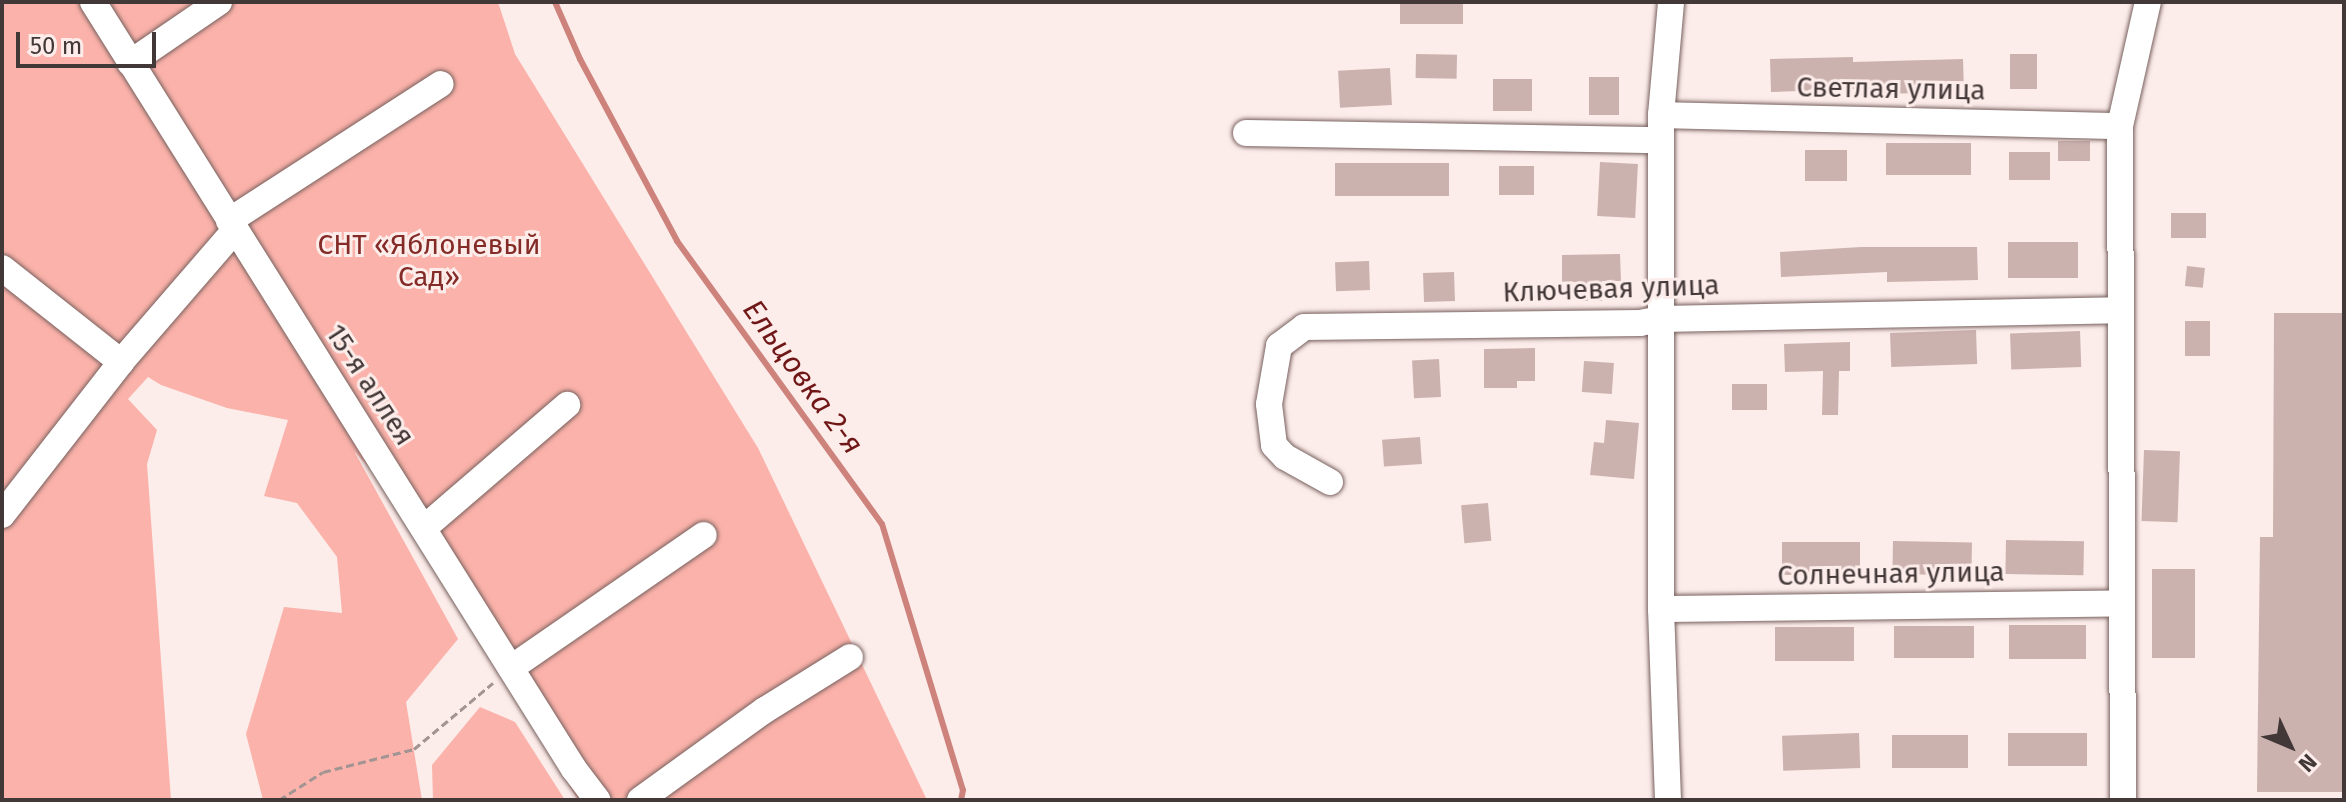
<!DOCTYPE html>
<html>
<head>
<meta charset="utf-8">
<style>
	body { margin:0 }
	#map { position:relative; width:2346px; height:802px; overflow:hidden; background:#fcecea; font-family:"Fira Sans",sans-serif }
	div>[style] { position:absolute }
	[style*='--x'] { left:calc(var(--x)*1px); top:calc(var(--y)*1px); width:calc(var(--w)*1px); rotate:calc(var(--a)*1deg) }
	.green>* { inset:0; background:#fbb2aa }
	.stream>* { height:6px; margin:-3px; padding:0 3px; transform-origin:3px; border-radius:3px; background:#cd837c }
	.building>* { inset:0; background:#ccb2af; transform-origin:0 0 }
	.path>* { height:3px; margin-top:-1.5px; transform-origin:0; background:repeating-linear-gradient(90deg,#a19493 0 8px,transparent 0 12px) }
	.roads { filter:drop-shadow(0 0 2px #77615e) drop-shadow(0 0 2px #77615e) }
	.minor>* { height:26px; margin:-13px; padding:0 13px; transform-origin:13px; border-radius:13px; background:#fff }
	span { translate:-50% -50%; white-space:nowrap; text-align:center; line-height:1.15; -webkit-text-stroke:6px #fcecea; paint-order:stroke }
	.street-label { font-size:28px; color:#423837 }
	.park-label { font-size:28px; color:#842b28 }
	.water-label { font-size:30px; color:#6f1616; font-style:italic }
	.frame { position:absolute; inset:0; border:4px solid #423837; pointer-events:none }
	.north { position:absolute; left:2250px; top:706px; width:80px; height:80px; -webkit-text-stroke:6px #fcecea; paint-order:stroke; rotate:134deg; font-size:22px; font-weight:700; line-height:32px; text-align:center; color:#423837 }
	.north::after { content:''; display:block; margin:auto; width:28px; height:36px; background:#423837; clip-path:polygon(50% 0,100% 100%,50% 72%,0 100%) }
	.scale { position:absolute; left:16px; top:32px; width:140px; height:36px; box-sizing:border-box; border:4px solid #423837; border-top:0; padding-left:10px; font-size:24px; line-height:28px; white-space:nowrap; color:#423837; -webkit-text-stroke:6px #fcecea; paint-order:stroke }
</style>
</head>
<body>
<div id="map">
	<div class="green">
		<i style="clip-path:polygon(2px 2px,498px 2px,515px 54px,758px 448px,927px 800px,578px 800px,385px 485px,354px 451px,458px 639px,406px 702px,422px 800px,263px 800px,246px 734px,284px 607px,342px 613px,337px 557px,297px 503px,264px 496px,288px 420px,227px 408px,161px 385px,148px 377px,128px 399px,157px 430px,147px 464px,171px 800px,2px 800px)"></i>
		<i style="clip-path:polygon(480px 707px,515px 722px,565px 800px,433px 800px,432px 765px)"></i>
	</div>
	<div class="stream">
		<i style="--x:555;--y:2;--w:62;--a:66.3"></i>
		<i style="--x:580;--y:59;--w:206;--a:61.9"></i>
		<i style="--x:677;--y:241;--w:349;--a:54.1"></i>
		<i style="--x:882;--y:524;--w:278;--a:73.1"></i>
		<i style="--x:963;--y:790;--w:10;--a:101"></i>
	</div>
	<div class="building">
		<i style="left:1400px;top:2px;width:63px;height:22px"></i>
		<i style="left:1416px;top:54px;width:41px;height:24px;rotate:1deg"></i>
		<i style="left:2037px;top:54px;width:35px;height:27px;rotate:90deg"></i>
		<i style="clip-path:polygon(1853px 57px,1853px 62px,1963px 59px,1964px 92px,1880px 94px,1879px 88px,1771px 92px,1770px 59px)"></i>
		<i style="left:1390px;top:68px;width:37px;height:52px;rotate:87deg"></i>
		<i style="left:1589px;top:77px;width:30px;height:38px"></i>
		<i style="left:1493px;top:79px;width:39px;height:32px"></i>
		<i style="left:2058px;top:141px;width:32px;height:20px"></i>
		<i style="left:1886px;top:143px;width:85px;height:32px"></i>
		<i style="left:1805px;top:150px;width:42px;height:31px"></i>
		<i style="left:2009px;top:152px;width:41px;height:28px"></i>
		<i style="left:1600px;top:162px;width:38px;height:54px;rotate:3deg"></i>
		<i style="left:1335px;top:163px;width:114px;height:33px"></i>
		<i style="left:1499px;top:166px;width:35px;height:29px"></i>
		<i style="left:2171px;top:213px;width:35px;height:25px"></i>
		<i style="left:2078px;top:242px;width:36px;height:70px;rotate:90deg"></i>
		<i style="clip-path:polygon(1861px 247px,1977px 247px,1978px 280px,1887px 282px,1887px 272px,1781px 277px,1780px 252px)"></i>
		<i style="clip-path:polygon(1620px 254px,1621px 281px,1602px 281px,1602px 301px,1579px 301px,1579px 282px,1562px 282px,1562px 255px)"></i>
		<i style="left:1369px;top:261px;width:29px;height:34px;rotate:88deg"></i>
		<i style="left:2187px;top:266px;width:18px;height:20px;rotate:6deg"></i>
		<i style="left:1454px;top:272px;width:29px;height:31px;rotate:88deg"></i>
		<i style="clip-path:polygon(2274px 313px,2344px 313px,2344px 792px,2257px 792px,2260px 537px,2273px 537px)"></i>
		<i style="left:2185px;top:321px;width:25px;height:35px"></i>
		<i style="left:1976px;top:330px;width:34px;height:86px;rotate:88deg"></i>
		<i style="left:2080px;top:331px;width:36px;height:70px;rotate:88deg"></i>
		<i style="clip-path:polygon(1850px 342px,1850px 371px,1839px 371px,1838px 415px,1822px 415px,1823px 371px,1785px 372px,1784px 344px)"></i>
		<i style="clip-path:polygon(1535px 348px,1535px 381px,1517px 381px,1517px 388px,1484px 388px,1484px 349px)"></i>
		<i style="left:1439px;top:359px;width:38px;height:27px;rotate:87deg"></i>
		<i style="left:1584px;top:361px;width:30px;height:31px;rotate:4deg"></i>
		<i style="left:1732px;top:384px;width:35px;height:26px"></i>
		<i style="clip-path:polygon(1606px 420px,1639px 423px,1634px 479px,1590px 475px,1594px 442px,1604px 443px)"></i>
		<i style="left:1420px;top:437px;width:27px;height:38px;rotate:86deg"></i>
		<i style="left:2144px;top:450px;width:36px;height:71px;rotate:2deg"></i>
		<i style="left:1488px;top:503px;width:38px;height:27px;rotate:85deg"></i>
		<i style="left:2006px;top:540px;width:78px;height:34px;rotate:1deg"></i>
		<i style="left:1893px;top:541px;width:79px;height:33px;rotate:1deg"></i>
		<i style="left:1860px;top:542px;width:33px;height:78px;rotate:90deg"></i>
		<i style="left:2152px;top:569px;width:43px;height:89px"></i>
		<i style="left:2009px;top:625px;width:77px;height:34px"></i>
		<i style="left:1894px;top:626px;width:80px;height:32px"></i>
		<i style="left:1775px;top:627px;width:79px;height:34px"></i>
		<i style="left:1859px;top:733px;width:35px;height:77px;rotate:88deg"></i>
		<i style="left:2008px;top:733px;width:79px;height:33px"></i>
		<i style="left:1892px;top:735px;width:76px;height:33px"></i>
	</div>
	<div class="path">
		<i style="--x:279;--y:800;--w:52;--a:-32.5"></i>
		<i style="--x:323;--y:772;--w:94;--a:-14.2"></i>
		<i style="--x:414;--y:749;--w:103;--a:-39.9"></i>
	</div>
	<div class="roads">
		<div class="minor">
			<i style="--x:93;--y:2;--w:905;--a:57.91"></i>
			<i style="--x:574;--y:769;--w:39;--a:53"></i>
			<i style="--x:130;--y:63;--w:108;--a:-34.4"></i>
			<i style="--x:1661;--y:115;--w:459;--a:1.4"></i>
			<i style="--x:1246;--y:133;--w:415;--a:1"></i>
			<i style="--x:229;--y:221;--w:252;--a:-32.9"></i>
			<i style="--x:2;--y:268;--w:152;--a:38.3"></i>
			<i style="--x:1330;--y:482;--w:51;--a:-150.9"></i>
			<i style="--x:1285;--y:457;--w:16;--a:-133"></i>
			<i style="--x:1274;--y:445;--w:41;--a:-97"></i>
			<i style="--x:1269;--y:404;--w:59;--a:-80.2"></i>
			<i style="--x:1279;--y:346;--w:31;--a:-37"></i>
			<i style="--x:1304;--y:327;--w:336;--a:-0.7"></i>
			<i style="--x:1640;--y:323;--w:21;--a:-11"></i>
			<i style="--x:1661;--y:319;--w:458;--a:-1.1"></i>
			<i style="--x:2;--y:515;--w:194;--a:-52.1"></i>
			<i style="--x:121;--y:362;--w:174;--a:-49.2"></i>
			<i style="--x:424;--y:528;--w:189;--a:-40.7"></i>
			<i style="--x:1661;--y:609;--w:461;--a:-0.7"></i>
			<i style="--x:511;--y:668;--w:234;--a:-34.6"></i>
			<i style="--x:640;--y:800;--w:154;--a:-35.8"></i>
			<i style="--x:765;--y:710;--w:100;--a:-31.9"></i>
			<i style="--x:1668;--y:800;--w:191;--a:-92.1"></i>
			<i style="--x:1661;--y:609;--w:494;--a:-90"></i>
			<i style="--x:1661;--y:115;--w:113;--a:-84.9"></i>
			<i style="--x:2123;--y:800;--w:674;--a:-90.26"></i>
			<i style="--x:2120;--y:126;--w:127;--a:-77.3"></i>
		</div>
	</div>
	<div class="street-label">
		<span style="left:1891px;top:89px;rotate:1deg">Светлая улица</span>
		<span style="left:1611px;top:289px;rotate:-2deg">Ключевая улица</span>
		<span style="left:370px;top:385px;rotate:57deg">15-я аллея</span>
		<span style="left:1891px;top:574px;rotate:-1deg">Солнечная улица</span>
	</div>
	<div class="park-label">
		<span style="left:429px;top:261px">СНТ «Яблоневый<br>Сад»</span>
	</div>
	<div class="water-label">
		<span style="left:803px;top:377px;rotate:54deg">Ельцовка 2-я</span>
	</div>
	<div class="frame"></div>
	<div class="north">N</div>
	<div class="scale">50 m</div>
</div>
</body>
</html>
